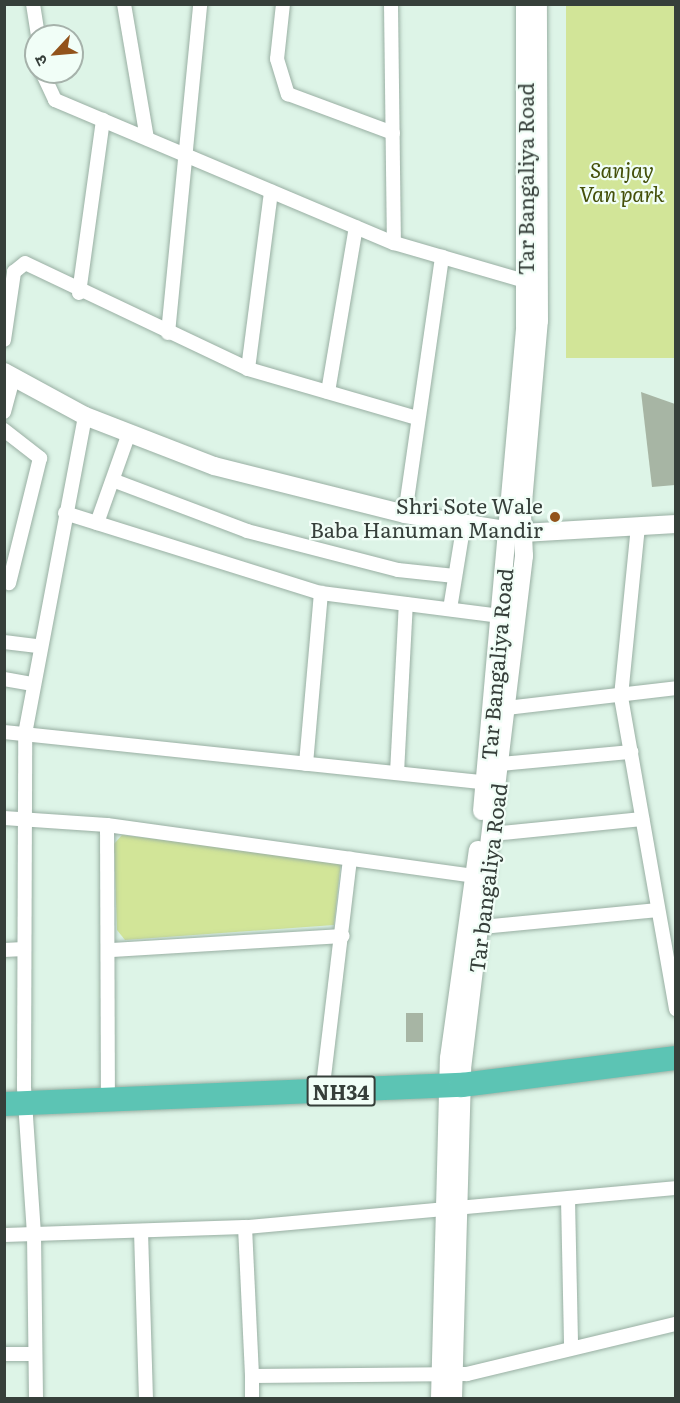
<!DOCTYPE html>
<html>
<head>
<meta charset="utf-8">
<style>
	body { margin:0 }
	#map { position:relative; width:680px; height:1403px; overflow:hidden; background:#ddf4e7; font-family:Literata,"Noto Sans Devanagari",serif }
	div>[style] { position:absolute }
	[style*='--x'] { left:calc(var(--x)*1px); top:calc(var(--y)*1px); width:calc(var(--w)*1px); rotate:calc(var(--a)*1deg) }
	.green>* { inset:0; background:#d2e598; transform-origin:0 0 }
	.building>* { inset:0; background:#a7b5a4; transform-origin:0 0 }
	.roads { filter:drop-shadow(0 0 2px #99afa3) drop-shadow(0 0 2px #99afa3) }
	.street>* { height:14px; margin:-7px; padding:0 7px; transform-origin:7px; border-radius:7px; background:#fff }
	.secondary>* { height:18px; margin:-9px; padding:0 9px; transform-origin:9px; border-radius:9px; background:#fff }
	.highway>* { height:24px; margin:-12px; padding:0 12px; transform-origin:12px; border-radius:12px; background:#5cc4b4 }
	.dots>* { width:16px; height:16px; translate:-50% -50%; box-sizing:border-box; border:3px solid #f1fef7; border-radius:50% }
	span { translate:-50% -50%; white-space:nowrap; text-align:center; line-height:1.15; -webkit-text-stroke:4.5px #f1fef7; paint-order:stroke }
	.shield-label span { padding:2px 4px; background:#f1fef7; border:2px solid; border-radius:4px; -webkit-text-stroke-width:0 }
	.shield-label { font-size:20px; color:#363f3a; font-weight:700 }
	.park-label { font-size:21px; color:#445009; font-style:italic }
	.street-label { font-size:21px; color:#363f3a }
	.poi-label { font-size:21px; color:#363f3a }
	.right { translate:-100% -50%; text-align:right }
	.frame { position:absolute; inset:0; border:6px solid #363f3a; pointer-events:none }
	.north { position:absolute; left:24px; top:24px; width:60px; height:60px; box-sizing:border-box; background:#f1fef7; border:2px solid #a6b2ab; border-radius:50%; rotate:244deg; font-size:16px; font-weight:700; line-height:24px; text-align:center; color:#363f3a }
	.north::after { content:''; display:block; margin:auto; width:21px; height:27px; background:#92531b; clip-path:polygon(50% 0,100% 100%,50% 72%,0 100%) }
</style>
</head>
<body>
<div id="map">
	<div class="green">
		<i style="left:566px;top:5px;width:109px;height:353px"></i>
		<i style="clip-path:polygon(122px 835px,341px 861px,334px 925px,125px 940px,117px 930px,114px 844px)"></i>
	</div>
	<div class="building">
		<i style="clip-path:polygon(641px 392px,675px 404px,675px 485px,652px 487px)"></i>
		<i style="left:406px;top:1013px;width:17px;height:29px"></i>
	</div>
	<div class="roads">
		<div class="street">
			<i style="--x:33;--y:4;--w:32;--a:81"></i>
			<i style="--x:124;--y:4;--w:136;--a:80.3"></i>
			<i style="--x:283;--y:4;--w:55;--a:96.2"></i>
			<i style="--x:277;--y:59;--w:37;--a:73"></i>
			<i style="--x:288;--y:94;--w:112;--a:20.4"></i>
			<i style="--x:391;--y:4;--w:239;--a:89.3"></i>
			<i style="--x:42;--y:72;--w:31;--a:65"></i>
			<i style="--x:55;--y:100;--w:368;--a:22.9"></i>
			<i style="--x:394;--y:243;--w:144;--a:16.2"></i>
			<i style="--x:79;--y:293;--w:175;--a:-82.1"></i>
			<i style="--x:168;--y:333;--w:331;--a:-84.4"></i>
			<i style="--x:4;--y:340;--w:69;--a:-81.6"></i>
			<i style="--x:14;--y:272;--w:14;--a:-39"></i>
			<i style="--x:25;--y:263;--w:247;--a:25.4"></i>
			<i style="--x:248;--y:369;--w:176;--a:16.2"></i>
			<i style="--x:248;--y:369;--w:179;--a:-82.6"></i>
			<i style="--x:328;--y:392;--w:167;--a:-80.4"></i>
			<i style="--x:4;--y:412;--w:35;--a:-75"></i>
			<i style="--x:4;--y:430;--w:46;--a:37.9"></i>
			<i style="--x:40;--y:458;--w:129;--a:103.9"></i>
			<i style="--x:115;--y:481;--w:141;--a:20.7"></i>
			<i style="--x:247;--y:531;--w:156;--a:14.5"></i>
			<i style="--x:398;--y:570;--w:57;--a:6"></i>
			<i style="--x:65;--y:513;--w:268;--a:17.4"></i>
			<i style="--x:321;--y:593;--w:181;--a:7.3"></i>
			<i style="--x:405;--y:514;--w:260;--a:-81.8"></i>
			<i style="--x:97;--y:523;--w:96;--a:-70.4"></i>
			<i style="--x:638;--y:526;--w:172;--a:95.7"></i>
			<i style="--x:621;--y:697;--w:317;--a:80"></i>
			<i style="--x:450;--y:609;--w:87;--a:-80.8"></i>
			<i style="--x:4;--y:642;--w:34;--a:7"></i>
			<i style="--x:4;--y:679;--w:28;--a:10"></i>
			<i style="--x:507;--y:708;--w:170;--a:-6.7"></i>
			<i style="--x:4;--y:732;--w:491;--a:6"></i>
			<i style="--x:306;--y:764;--w:172;--a:-85"></i>
			<i style="--x:490;--y:765;--w:142;--a:-5.3"></i>
			<i style="--x:397;--y:773;--w:169;--a:-87"></i>
			<i style="--x:4;--y:818;--w:103;--a:3.9"></i>
			<i style="--x:107;--y:825;--w:372;--a:7.9"></i>
			<i style="--x:107;--y:825;--w:262;--a:89.8"></i>
			<i style="--x:492;--y:834;--w:151;--a:-5.7"></i>
			<i style="--x:481;--y:927;--w:176;--a:-5.5"></i>
			<i style="--x:4;--y:950;--w:20;--a:-3"></i>
			<i style="--x:112;--y:950;--w:231;--a:-3.5"></i>
			<i style="--x:324;--y:1077;--w:220;--a:-83.2"></i>
			<i style="--x:676;--y:1188;--w:433;--a:174.8"></i>
			<i style="--x:245;--y:1227;--w:149;--a:87.3"></i>
			<i style="--x:252;--y:1376;--w:215;--a:-0.5"></i>
			<i style="--x:467;--y:1374;--w:215;--a:-13.5"></i>
			<i style="--x:568;--y:1199;--w:148;--a:88.8"></i>
			<i style="--x:141;--y:1231;--w:167;--a:88.3"></i>
			<i style="--x:4;--y:1235;--w:241;--a:-1.9"></i>
			<i style="--x:4;--y:1354;--w:31;--a:0"></i>
			<i style="--x:36;--y:1398;--w:164;--a:-90.7"></i>
			<i style="--x:34;--y:1234;--w:146;--a:-93.9"></i>
			<i style="--x:24;--y:1088;--w:354;--a:-89.8"></i>
			<i style="--x:25;--y:734;--w:324;--a:-79.3"></i>
			<i style="--x:252;--y:1398;--w:22;--a:-90"></i>
		</div>
		<div class="secondary">
			<i style="--x:4;--y:372;--w:92;--a:28.5"></i>
			<i style="--x:85;--y:416;--w:138;--a:21.2"></i>
			<i style="--x:214;--y:466;--w:197;--a:14.1"></i>
			<i style="--x:405;--y:514;--w:120;--a:9.1"></i>
			<i style="--x:523;--y:533;--w:153;--a:-3.4"></i>
			<i style="--x:482;--y:811;--w:486;--a:-84.9"></i>
			<i style="--x:525;--y:327;--w:323;--a:-90"></i>
			<i style="--x:440;--y:1398;--w:340;--a:-88.5"></i>
			<i style="--x:449;--y:1058;--w:210;--a:-82.1"></i>
			<i style="--x:453;--y:1398;--w:329;--a:-88.4"></i>
			<i style="--x:462;--y:1069;--w:517;--a:-83.11"></i>
			<i style="--x:524;--y:556;--w:42;--a:-92.7"></i>
			<i style="--x:522;--y:514;--w:194;--a:-85"></i>
			<i style="--x:539;--y:321;--w:317;--a:-90.2"></i>
		</div>
		<div class="highway">
			<i style="--x:4;--y:1104;--w:458;--a:-2.4"></i>
			<i style="--x:462;--y:1085;--w:216;--a:-7.2"></i>
		</div>
	</div>
	<div class="dots">
		<i style="left:555px;top:517px;background:#92531b"></i>
	</div>
	<div class="shield-label">
		<span style="left:341px;top:1091px">NH34</span>
	</div>
	<div class="park-label">
		<span style="left:622px;top:181px">Sanjay<br>Van park</span>
	</div>
	<div class="street-label">
		<span style="left:525px;top:179px;rotate:-90deg">Tar Bangaliya Road</span>
		<span style="left:496px;top:664px;rotate:-85deg">Tar Bangaliya Road</span>
		<span style="left:487px;top:878px;rotate:-83deg">Tar bangaliya Road</span>
	</div>
	<div class="poi-label">
		<span class="right" style="left:543px;top:517px">Shri Sote Wale<br>Baba Hanuman Mandir</span>
	</div>
	<div class="frame"></div>
	<div class="north">उ</div>
</div>
</body>
</html>
